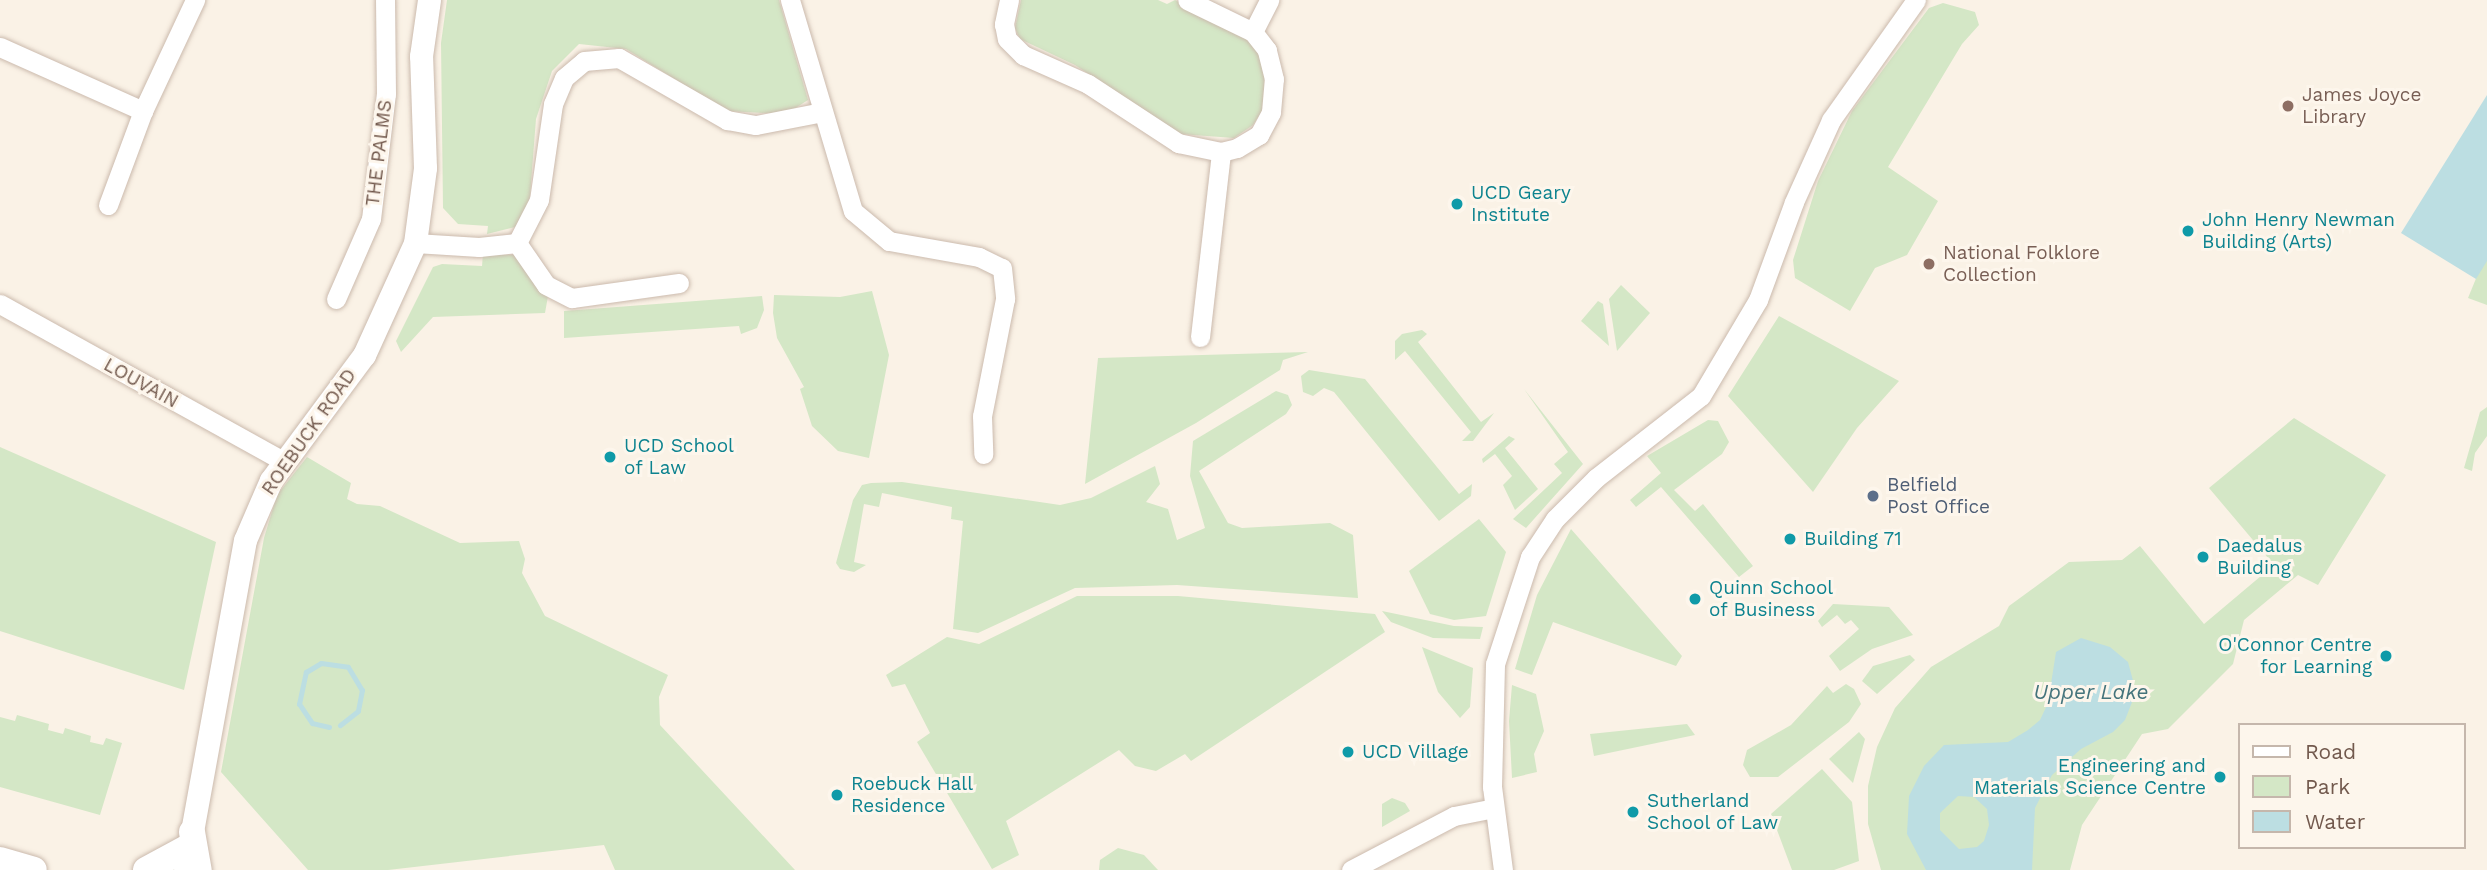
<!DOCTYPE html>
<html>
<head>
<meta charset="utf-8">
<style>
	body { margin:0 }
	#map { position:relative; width:2487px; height:870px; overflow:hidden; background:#faf2e6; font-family:"Work Sans",sans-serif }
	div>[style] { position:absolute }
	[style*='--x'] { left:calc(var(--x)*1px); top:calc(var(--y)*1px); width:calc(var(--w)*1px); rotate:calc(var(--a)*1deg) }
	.green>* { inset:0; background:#d4e7c6 }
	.water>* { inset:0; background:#bcdee2 }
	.stream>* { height:5px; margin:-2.5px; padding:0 2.5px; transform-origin:2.5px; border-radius:2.5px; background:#bcdee2 }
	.roads { filter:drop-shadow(0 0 2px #cbbaad) drop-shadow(0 0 2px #cbbaad) }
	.minor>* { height:19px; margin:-9.5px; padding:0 9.5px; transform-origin:9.5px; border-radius:9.5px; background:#fff }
	.tertiary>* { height:23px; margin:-11.5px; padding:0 11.5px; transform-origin:11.5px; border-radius:11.5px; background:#fff }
	.secondary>* { height:26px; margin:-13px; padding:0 13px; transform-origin:13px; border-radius:13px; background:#fff }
	.dots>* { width:19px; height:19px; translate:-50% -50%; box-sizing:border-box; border:4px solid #fdf6ec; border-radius:50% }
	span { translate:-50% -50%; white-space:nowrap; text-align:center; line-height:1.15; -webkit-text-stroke:6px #fdf6ec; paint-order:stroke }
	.education-label { font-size:19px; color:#785e54 }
	.left { translate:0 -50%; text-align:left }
	.street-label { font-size:19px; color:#72594d }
	.culture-label { font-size:19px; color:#0d838f }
	.right { translate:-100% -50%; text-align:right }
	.service-label { font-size:19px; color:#4e5e75 }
	.water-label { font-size:21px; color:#45747c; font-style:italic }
	.legend { position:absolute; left:2238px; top:723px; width:228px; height:126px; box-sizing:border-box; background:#fdf6ec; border:2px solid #c5b7ac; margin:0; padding:9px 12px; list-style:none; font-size:21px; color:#72594d }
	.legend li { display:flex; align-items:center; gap:14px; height:35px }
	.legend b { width:35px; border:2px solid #c5b7ac }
</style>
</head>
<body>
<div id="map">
	<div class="green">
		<i style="clip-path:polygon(447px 0,779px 0,808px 100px,786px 114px,726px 111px,626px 49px,579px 44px,552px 71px,536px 119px,529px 208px,515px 227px,487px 234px,488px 226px,458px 224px,443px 208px,441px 43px)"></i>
		<i style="clip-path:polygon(1021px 0,1158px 0,1167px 4px,1175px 0,1251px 41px,1266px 66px,1262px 111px,1253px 125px,1234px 138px,1180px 134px,1075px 65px,1020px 39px,1015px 28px)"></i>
		<i style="clip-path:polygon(1943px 3px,1975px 12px,1979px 25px,1962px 44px,1888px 167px,1938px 201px,1907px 255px,1875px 268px,1850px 311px,1795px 278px,1793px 260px,1818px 181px,1852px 111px,1929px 8px)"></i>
		<i style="clip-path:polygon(483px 254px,514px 255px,548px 296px,545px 313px,433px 317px,401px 352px,396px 341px,433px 267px,442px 264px,482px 266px)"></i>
		<i style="clip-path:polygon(2484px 259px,2487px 261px,2487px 305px,2468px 298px)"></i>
		<i style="clip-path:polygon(1621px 285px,1650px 313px,1617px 351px,1609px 299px)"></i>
		<i style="clip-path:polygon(872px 291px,889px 355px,869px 458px,838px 451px,812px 426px,800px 389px,804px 387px,777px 338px,773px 313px,774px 295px,840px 297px)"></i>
		<i style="clip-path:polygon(762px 296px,764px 310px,757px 328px,741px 334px,739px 326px,564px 338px,564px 311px)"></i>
		<i style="clip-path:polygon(1598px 301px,1603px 304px,1609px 346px,1581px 321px)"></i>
		<i style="clip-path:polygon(1779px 316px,1899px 381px,1857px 428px,1813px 492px,1728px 396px)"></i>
		<i style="clip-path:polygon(1422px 330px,1427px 334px,1418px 342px,1481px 422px,1494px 413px,1473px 441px,1462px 441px,1471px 432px,1405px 351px,1395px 360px,1395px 341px,1402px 334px)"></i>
		<i style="clip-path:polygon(1308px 352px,1283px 360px,1280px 370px,1196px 423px,1085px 484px,1098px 358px)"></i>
		<i style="clip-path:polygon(1309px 370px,1365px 379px,1459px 494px,1472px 484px,1471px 496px,1439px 521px,1334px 392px,1324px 388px,1313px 396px,1303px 392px,1301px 376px)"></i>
		<i style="clip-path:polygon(1524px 389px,1583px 464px,1526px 528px,1513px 519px,1562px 473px,1554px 464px,1568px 452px)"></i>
		<i style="clip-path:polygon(1276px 391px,1288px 395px,1292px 405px,1286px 414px,1199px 471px,1228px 523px,1242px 528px,1330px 523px,1353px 535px,1358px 598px,1177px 585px,1075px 588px,978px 633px,953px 629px,963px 521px,951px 519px,952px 507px,882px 493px,879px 507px,864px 504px,854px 562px,866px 565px,854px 572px,840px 569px,836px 563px,853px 500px,862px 485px,871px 483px,902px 482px,1060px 505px,1091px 498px,1155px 466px,1160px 484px,1146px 502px,1168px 509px,1177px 540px,1205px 528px,1190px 476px,1193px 441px)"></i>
		<i style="clip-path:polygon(2487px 407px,2487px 436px,2475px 453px,2472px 471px,2464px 468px,2480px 412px)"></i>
		<i style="clip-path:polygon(2294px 418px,2386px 475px,2318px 585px,2298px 575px,2244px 620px,2233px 664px,2168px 729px,2142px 734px,2082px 825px,2070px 870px,1881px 870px,1868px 824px,1868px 786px,1877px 747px,1895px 708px,1931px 667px,1999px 626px,2009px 606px,2069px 562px,2122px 560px,2140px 546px,2204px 624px,2274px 565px,2209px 488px)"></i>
		<i style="clip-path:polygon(1708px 420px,1718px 421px,1729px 442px,1722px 454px,1674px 490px,1695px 511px,1703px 504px,1753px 566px,1739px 577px,1661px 487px,1636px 507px,1630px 500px,1661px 473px,1647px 456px)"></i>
		<i style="clip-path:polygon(1509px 436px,1515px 439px,1505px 448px,1538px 489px,1515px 510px,1503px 485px,1512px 476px,1495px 454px,1483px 463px,1482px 459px)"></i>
		<i style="clip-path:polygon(0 447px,216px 542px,184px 690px,0 631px)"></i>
		<i style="clip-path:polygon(307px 457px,351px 483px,347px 499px,357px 504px,380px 506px,460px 543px,519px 541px,525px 559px,522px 573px,545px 616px,668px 675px,659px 697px,660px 725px,795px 870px,615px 870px,604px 845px,388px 870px,308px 870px,221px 772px,264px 538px,277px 495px)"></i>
		<i style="clip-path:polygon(1479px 519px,1506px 552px,1486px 616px,1454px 620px,1430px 614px,1409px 571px)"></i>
		<i style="clip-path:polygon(1571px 529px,1682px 656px,1676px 666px,1553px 622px,1532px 675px,1515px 669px,1537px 595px)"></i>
		<i style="clip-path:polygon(1077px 596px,1178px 596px,1375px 614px,1385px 632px,1191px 761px,1185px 754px,1156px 771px,1135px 766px,1119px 750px,1006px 821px,1019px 855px,992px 869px,917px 742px,930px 733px,905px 684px,892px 687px,886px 675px,947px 637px,979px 644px)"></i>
		<i style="clip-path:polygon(1833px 604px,1889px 607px,1913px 635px,1872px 649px,1840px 671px,1829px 656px,1859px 629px,1851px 620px,1845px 624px,1837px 615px,1822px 627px,1818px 621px)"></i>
		<i style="clip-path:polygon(1382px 611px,1454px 626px,1483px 627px,1480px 639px,1433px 638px,1391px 622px)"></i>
		<i style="clip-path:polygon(1422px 647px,1473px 668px,1470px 707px,1460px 718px,1438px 692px)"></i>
		<i style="clip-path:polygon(1910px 655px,1915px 660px,1877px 694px,1862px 681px,1873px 666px)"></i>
		<i style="clip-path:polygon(1846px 684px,1854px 689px,1861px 704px,1849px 722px,1778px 777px,1750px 777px,1743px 765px,1747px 750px,1791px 725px,1827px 686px,1833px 693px)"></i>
		<i style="clip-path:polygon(1512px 685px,1536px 694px,1544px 731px,1534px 754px,1537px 772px,1512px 778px,1509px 721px)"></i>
		<i style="clip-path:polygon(17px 715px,49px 724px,48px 730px,63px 734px,65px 728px,91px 736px,90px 742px,103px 745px,106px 738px,122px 743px,100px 815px,0 787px,0 717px,15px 721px)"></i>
		<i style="clip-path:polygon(1687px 724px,1695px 735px,1594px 756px,1590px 734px)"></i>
		<i style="clip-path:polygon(1859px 732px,1865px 739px,1853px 783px,1829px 759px)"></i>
		<i style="clip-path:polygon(1822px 769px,1852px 802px,1859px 861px,1834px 870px,1792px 870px,1771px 814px)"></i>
		<i style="clip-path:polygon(1392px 798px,1405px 803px,1410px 811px,1382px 827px,1382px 804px)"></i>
		<i style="clip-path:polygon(1118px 848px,1144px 855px,1158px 870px,1099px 870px,1100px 860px)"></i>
	</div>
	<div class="water">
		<i style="clip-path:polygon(2487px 95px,2487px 261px,2476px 279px,2401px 233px)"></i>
		<i style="clip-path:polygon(evenodd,2081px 638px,2110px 647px,2128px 662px,2136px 692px,2125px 720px,2113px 732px,2081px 749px,2052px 775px,2035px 808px,2032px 870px,1926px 870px,1907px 834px,1909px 796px,1924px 766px,1944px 745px,2008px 742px,2028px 730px,2040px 720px,2048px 703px,2056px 652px,2081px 638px,1958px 796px,1974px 797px,1987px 809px,1989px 825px,1984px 841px,1977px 847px,1959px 849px,1940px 830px,1940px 813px,1958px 796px)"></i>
	</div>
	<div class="stream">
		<i style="--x:329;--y:727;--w:17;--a:-167"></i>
		<i style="--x:312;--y:723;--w:23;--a:-124"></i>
		<i style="--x:299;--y:704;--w:33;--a:-78"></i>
		<i style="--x:306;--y:672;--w:17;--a:-31"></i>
		<i style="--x:321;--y:663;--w:27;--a:8"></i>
		<i style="--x:348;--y:667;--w:27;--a:59"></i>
		<i style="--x:362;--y:690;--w:21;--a:101"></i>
		<i style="--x:358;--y:711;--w:23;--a:142"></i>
	</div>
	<div class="roads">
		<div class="minor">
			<i style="--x:790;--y:0;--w:220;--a:73.4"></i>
			<i style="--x:853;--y:211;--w:47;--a:39.8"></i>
			<i style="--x:889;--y:241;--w:91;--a:10.1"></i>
			<i style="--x:979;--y:257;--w:25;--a:26"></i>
			<i style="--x:1002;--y:268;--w:31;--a:84"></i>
			<i style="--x:1005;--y:299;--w:119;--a:101.1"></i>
			<i style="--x:982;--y:416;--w:38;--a:88"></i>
			<i style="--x:1009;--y:0;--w:25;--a:102"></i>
			<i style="--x:1004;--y:24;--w:15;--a:79"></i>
			<i style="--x:1007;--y:39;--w:23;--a:45"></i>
			<i style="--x:1023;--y:55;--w:71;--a:24"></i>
			<i style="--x:1088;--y:84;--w:108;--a:33.2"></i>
			<i style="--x:1178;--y:143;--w:44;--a:11.8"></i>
			<i style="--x:1221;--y:152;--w:16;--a:-14"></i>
			<i style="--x:1237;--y:148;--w:26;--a:-31"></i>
			<i style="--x:1259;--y:135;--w:26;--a:-62"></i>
			<i style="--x:1271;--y:112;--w:33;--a:-85"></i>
			<i style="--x:1274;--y:79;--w:30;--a:-104"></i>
			<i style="--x:1267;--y:50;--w:23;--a:-128"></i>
			<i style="--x:1253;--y:32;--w:73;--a:-154.1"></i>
			<i style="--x:1253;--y:32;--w:36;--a:-63"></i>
			<i style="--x:0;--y:47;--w:157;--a:24.1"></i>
			<i style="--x:108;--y:205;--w:100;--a:-69.6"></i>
			<i style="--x:143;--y:111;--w:123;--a:-64.9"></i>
			<i style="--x:415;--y:243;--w:64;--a:3.6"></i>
			<i style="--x:479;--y:247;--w:38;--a:-6"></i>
			<i style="--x:517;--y:243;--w:51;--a:55.4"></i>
			<i style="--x:546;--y:285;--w:29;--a:27"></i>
			<i style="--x:572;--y:298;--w:108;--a:-8"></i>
			<i style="--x:517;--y:243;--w:48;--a:-62.9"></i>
			<i style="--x:539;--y:200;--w:97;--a:-81.7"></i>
			<i style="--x:553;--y:104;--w:28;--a:-67"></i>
			<i style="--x:564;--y:78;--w:26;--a:-40"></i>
			<i style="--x:584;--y:61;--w:35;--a:-5"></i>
			<i style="--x:619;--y:58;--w:125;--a:29.9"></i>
			<i style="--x:727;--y:120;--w:29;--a:10"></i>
			<i style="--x:756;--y:125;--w:67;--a:-11.1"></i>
			<i style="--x:336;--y:299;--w:87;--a:-66.4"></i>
			<i style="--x:371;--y:219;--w:126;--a:-83.2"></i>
			<i style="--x:386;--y:94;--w:94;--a:-90.6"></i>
			<i style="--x:0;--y:304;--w:324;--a:29"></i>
			<i style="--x:1200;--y:337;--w:186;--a:-83.5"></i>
			<i style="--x:1351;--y:870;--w:116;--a:-27.7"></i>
			<i style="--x:1454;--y:816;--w:41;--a:-11.3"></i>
			<i style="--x:1503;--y:870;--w:84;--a:-97.5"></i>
			<i style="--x:1492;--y:787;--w:123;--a:-88.6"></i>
			<i style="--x:1495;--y:664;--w:113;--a:-71.9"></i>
			<i style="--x:1530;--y:557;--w:45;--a:-56.7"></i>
			<i style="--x:1555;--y:519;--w:58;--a:-45"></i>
			<i style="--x:1596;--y:478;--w:133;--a:-38"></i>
			<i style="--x:1701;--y:396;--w:112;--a:-59.3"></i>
			<i style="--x:1758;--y:300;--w:104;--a:-69.8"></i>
			<i style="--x:1794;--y:202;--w:90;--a:-65.7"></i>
			<i style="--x:1831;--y:120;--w:147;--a:-54.7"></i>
		</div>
		<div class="tertiary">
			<i style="--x:185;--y:870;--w:335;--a:-79.7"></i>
			<i style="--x:245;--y:540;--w:65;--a:-66.6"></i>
			<i style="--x:271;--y:480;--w:156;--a:-53.4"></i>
			<i style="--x:364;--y:355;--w:123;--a:-65.5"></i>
			<i style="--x:415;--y:243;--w:76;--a:-82.4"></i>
			<i style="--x:425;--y:168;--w:112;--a:-92"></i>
			<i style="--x:421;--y:56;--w:57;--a:-81.9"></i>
		</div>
		<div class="secondary">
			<i style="--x:192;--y:832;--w:39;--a:80"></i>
			<i style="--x:0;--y:860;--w:35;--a:16"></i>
			<i style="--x:146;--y:870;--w:50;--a:-28.6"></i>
		</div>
	</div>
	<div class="dots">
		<i style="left:2288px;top:106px;background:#8d6e63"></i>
		<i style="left:1457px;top:204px;background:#0f9aa8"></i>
		<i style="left:2188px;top:231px;background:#0f9aa8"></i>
		<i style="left:1929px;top:264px;background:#8d6e63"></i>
		<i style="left:610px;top:457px;background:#0f9aa8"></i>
		<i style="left:1873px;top:496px;background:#5c6f8a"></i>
		<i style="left:1790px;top:539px;background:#0f9aa8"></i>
		<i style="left:2203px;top:557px;background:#0f9aa8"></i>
		<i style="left:1695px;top:599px;background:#0f9aa8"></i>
		<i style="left:2386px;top:656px;background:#0f9aa8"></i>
		<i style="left:1348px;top:752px;background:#0f9aa8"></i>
		<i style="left:2220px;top:777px;background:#0f9aa8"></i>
		<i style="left:837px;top:795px;background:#0f9aa8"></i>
		<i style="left:1633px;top:812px;background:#0f9aa8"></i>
	</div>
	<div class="education-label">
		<span class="left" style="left:2302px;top:106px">James Joyce<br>Library</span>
		<span class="left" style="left:1943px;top:264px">National Folklore<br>Collection</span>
	</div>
	<div class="street-label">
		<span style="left:379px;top:153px;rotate:-83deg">THE PALMS</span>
		<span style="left:141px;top:383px;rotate:29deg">LOUVAIN</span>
		<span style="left:309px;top:432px;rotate:-55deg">ROEBUCK ROAD</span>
	</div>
	<div class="culture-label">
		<span class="left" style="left:1471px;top:204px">UCD Geary<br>Institute</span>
		<span class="left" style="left:2202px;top:231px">John Henry Newman<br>Building (Arts)</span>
		<span class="left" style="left:624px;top:457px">UCD School<br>of Law</span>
		<span class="left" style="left:1804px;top:539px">Building 71</span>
		<span class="left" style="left:2217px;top:557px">Daedalus<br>Building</span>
		<span class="left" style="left:1709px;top:599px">Quinn School<br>of Business</span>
		<span class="right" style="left:2372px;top:656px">O'Connor Centre<br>for Learning</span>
		<span class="left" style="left:1362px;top:752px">UCD Village</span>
		<span class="right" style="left:2206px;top:777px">Engineering and<br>Materials Science Centre</span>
		<span class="left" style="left:851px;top:795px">Roebuck Hall<br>Residence</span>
		<span class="left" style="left:1647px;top:812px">Sutherland<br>School of Law</span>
	</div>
	<div class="service-label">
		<span class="left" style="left:1887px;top:496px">Belfield<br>Post Office</span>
	</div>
	<div class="water-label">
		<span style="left:2091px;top:692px">Upper Lake</span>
	</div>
	<ul class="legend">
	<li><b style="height:9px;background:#fff"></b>Road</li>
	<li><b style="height:19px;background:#d4e7c6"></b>Park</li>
	<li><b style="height:19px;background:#bcdee2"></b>Water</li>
	</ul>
</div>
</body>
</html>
